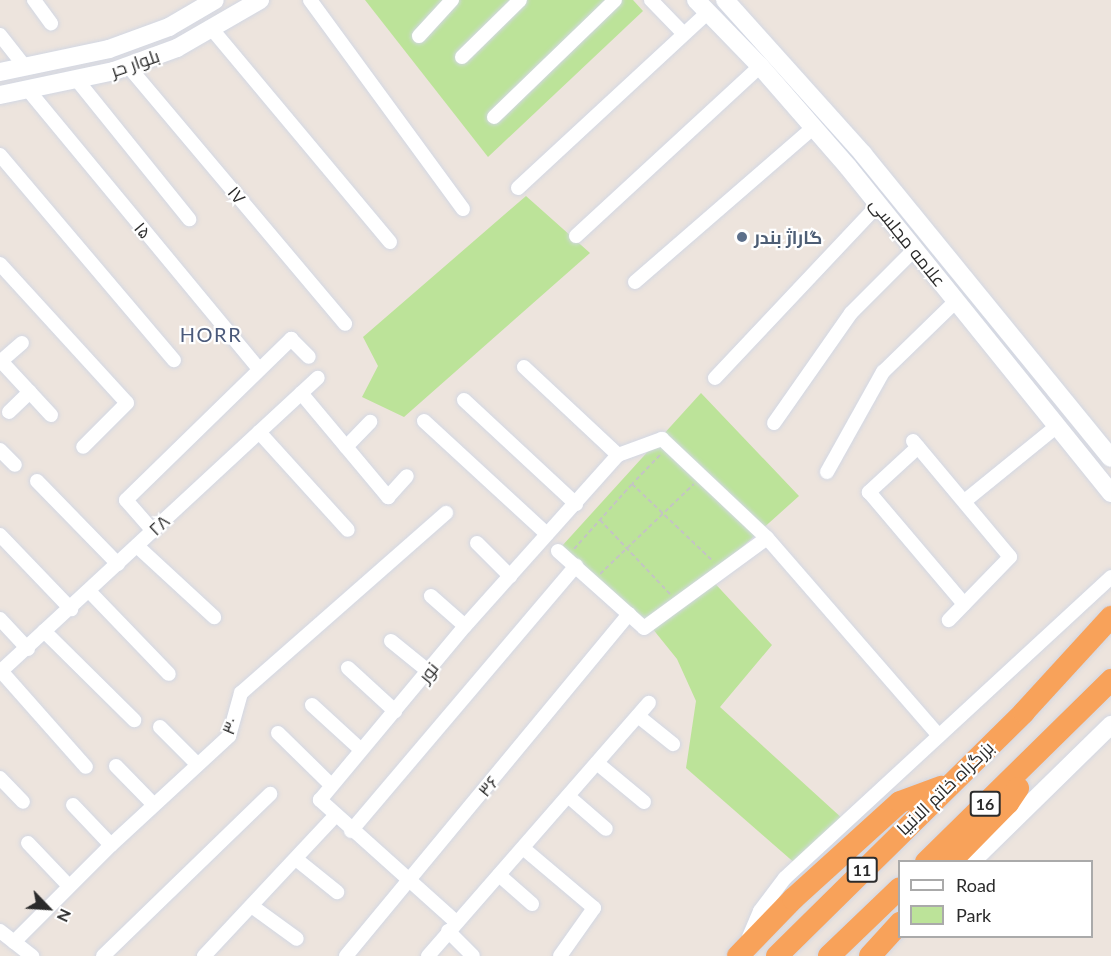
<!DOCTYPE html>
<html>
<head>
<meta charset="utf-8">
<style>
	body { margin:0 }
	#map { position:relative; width:1111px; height:956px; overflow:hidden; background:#ede4dd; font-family:Lato,Cairo,sans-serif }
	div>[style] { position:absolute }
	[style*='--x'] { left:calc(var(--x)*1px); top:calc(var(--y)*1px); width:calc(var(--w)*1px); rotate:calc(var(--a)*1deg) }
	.green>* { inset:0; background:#bce399 }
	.path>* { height:2px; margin-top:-1px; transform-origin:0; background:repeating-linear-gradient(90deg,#c4c4c4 0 4.5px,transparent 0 7.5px) }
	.roads { filter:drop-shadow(0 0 2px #d2d7e3) drop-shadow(0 0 2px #d2d7e3) }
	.minor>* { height:14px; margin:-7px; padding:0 7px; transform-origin:7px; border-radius:7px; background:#fff }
	.secondary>* { height:18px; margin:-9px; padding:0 9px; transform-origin:9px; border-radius:9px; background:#fff }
	.trunk>* { height:22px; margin:-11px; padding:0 11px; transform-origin:11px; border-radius:11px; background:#f8a25a }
	.dots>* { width:16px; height:16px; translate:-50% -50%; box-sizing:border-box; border:3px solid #fff; border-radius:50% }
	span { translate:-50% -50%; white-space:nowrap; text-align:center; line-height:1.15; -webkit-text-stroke:4.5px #fff; paint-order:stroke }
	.shield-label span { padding:2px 4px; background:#fff; border:2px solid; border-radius:4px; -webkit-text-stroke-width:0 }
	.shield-label { font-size:16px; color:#2b2b2b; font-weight:700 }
	.street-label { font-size:18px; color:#2b2b2b }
	.service-label { font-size:18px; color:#4e5e75; font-weight:700 }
	.left { translate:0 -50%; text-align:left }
	.neighbourhood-label { font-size:20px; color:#4b5a7b; letter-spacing:1.5px }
	.legend { position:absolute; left:898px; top:860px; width:195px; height:78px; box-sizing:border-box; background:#fff; border:2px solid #aaa; margin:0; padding:8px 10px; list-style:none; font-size:18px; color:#2b2b2b }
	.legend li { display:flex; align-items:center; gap:12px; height:30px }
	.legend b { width:30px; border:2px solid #aaa }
	.north { position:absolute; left:18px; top:878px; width:60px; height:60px; -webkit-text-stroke:4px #fff; paint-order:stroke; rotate:115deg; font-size:16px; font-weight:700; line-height:24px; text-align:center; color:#2b2b2b }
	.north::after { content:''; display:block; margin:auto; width:21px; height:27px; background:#2b2b2b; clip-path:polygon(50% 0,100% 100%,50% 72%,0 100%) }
</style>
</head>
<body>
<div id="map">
	<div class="green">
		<i style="clip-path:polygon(365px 0,633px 0,643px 11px,488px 157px)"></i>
		<i style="clip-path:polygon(526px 196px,590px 253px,404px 417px,362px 397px,378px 366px,363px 337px)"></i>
		<i style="clip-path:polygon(701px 393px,799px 496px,709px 577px,772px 645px,720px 707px,844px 820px,797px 865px,686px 768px,696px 701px,677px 659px,652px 628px,562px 546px)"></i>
	</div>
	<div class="path">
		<i style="--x:660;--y:455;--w:40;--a:134"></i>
		<i style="--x:632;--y:484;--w:113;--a:43.6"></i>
		<i style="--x:600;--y:520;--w:102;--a:46.6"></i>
		<i style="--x:574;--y:549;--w:87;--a:-48.3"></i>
		<i style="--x:600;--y:574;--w:130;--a:-43.8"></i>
	</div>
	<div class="roads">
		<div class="minor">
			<i style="--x:34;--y:0;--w:29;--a:54"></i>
			<i style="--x:310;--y:0;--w:259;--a:53.8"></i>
			<i style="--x:651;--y:0;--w:47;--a:45.9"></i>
			<i style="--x:211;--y:28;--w:279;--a:50.1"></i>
			<i style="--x:0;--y:35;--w:42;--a:51.8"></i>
			<i style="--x:419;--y:36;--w:49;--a:-47.5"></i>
			<i style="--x:462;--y:57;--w:81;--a:-44.5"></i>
			<i style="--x:128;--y:66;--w:337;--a:49.9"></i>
			<i style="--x:77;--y:80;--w:179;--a:51.1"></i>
			<i style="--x:29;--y:91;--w:359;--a:50.4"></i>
			<i style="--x:494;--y:117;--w:168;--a:-44"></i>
			<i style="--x:0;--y:155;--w:269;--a:49.7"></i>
			<i style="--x:518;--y:188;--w:259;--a:-42.8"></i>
			<i style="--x:576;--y:236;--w:251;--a:-42.7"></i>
			<i style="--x:0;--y:264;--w:188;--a:47.6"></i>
			<i style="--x:127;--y:403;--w:62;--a:135"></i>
			<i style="--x:635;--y:282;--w:235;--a:-40.9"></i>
			<i style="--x:0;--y:360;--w:75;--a:47.2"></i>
			<i style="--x:0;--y:362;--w:29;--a:-41"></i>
			<i style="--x:524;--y:367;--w:129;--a:43.1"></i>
			<i style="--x:715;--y:378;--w:238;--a:-46.7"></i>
			<i style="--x:301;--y:393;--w:136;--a:50.1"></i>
			<i style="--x:388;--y:497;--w:28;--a:-48"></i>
			<i style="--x:464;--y:400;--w:153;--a:42.9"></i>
			<i style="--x:9;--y:412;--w:29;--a:-44"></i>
			<i style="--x:424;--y:421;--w:167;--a:42.6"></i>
			<i style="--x:774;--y:423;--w:134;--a:-55"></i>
			<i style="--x:851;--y:313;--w:89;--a:-45"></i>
			<i style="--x:259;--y:432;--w:132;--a:47.8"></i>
			<i style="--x:913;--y:441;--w:151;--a:50.1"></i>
			<i style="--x:1010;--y:557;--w:88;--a:134.1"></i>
			<i style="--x:346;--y:447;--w:35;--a:-46"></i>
			<i style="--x:918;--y:447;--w:67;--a:137.4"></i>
			<i style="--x:869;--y:492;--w:147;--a:49.7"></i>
			<i style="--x:0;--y:450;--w:21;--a:45"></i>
			<i style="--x:618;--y:455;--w:47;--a:-20"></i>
			<i style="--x:662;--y:439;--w:144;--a:43.3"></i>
			<i style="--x:827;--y:472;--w:115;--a:-60.8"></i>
			<i style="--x:883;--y:372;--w:102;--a:-44.2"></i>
			<i style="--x:37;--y:481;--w:116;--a:45.7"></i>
			<i style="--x:966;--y:500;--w:117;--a:-39.1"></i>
			<i style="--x:153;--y:531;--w:41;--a:-131.1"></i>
			<i style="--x:126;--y:500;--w:231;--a:-44.3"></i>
			<i style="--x:291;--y:339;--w:25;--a:45"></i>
			<i style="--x:0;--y:535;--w:103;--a:46.2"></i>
			<i style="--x:477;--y:543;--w:47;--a:45"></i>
			<i style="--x:137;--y:546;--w:105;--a:42.7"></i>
			<i style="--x:558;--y:551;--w:115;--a:41.8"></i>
			<i style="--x:644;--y:628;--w:152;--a:-36.2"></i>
			<i style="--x:767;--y:538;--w:262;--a:49"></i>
			<i style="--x:89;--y:591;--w:115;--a:46.1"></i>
			<i style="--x:431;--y:596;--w:45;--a:41.4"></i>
			<i style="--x:0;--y:619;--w:41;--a:47"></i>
			<i style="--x:44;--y:631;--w:127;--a:44.7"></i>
			<i style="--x:391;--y:641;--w:48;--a:39"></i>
			<i style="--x:348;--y:668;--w:64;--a:42.5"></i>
			<i style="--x:1;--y:671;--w:128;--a:48.5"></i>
			<i style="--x:0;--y:672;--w:433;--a:-42.8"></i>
			<i style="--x:312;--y:705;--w:65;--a:42.5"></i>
			<i style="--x:638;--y:716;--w:45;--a:38.7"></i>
			<i style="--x:160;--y:727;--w:52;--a:45"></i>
			<i style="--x:278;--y:733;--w:74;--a:44.5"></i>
			<i style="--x:597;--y:763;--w:61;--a:39.7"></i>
			<i style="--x:116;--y:766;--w:54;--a:45.7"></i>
			<i style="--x:0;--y:778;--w:33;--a:46"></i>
			<i style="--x:568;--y:796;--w:50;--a:41"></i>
			<i style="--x:73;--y:805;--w:55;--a:46.5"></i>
			<i style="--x:351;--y:831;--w:348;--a:-49.7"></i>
			<i style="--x:28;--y:843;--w:59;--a:46.4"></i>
			<i style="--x:523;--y:848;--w:93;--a:40.2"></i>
			<i style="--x:594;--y:908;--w:59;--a:125.3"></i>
			<i style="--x:296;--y:859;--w:53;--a:38.8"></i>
			<i style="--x:499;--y:875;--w:44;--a:41.3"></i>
			<i style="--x:253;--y:907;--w:54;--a:36"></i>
			<i style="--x:456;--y:922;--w:183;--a:-138.1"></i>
			<i style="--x:320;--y:800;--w:226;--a:-50.2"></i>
			<i style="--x:465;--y:626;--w:229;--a:-48.2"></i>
			<i style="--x:0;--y:931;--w:41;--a:38"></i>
			<i style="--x:448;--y:931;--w:35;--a:45"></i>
			<i style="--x:749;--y:937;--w:28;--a:-67"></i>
			<i style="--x:760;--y:911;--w:41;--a:-52.9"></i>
			<i style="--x:785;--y:878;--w:444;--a:-42.7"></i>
			<i style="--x:14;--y:942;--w:137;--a:-45"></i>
			<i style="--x:111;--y:845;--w:161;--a:-42.7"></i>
			<i style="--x:229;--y:736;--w:45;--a:-74.4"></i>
			<i style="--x:241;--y:693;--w:273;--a:-41.3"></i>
			<i style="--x:103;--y:956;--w:233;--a:-44.1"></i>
			<i style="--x:204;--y:956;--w:190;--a:-46.9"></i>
			<i style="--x:346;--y:956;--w:444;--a:-50.4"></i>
			<i style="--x:428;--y:956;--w:336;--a:-48.9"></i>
		</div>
		<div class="secondary">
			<i style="--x:696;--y:0;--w:92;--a:45.9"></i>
			<i style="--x:760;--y:66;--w:134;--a:48.9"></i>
			<i style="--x:848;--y:167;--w:419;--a:51.1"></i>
			<i style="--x:725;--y:0;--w:207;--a:48.1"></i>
			<i style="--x:863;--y:154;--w:392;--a:50.8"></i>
			<i style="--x:0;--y:72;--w:111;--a:-11.9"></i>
			<i style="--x:109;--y:49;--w:64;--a:-20.1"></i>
			<i style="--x:169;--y:27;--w:53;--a:-30.4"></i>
			<i style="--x:0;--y:95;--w:116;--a:-11.9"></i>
			<i style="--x:114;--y:71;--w:67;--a:-20.1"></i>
			<i style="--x:177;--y:48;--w:96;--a:-30"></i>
			<i style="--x:971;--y:862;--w:196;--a:-44.4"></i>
		</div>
		<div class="trunk">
			<i style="--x:926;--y:862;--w:260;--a:-44.5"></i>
			<i style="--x:950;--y:862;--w:83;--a:-45.5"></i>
			<i style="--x:1008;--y:803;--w:18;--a:-56"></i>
			<i style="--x:738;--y:956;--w:79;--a:-46"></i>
			<i style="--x:793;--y:899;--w:144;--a:-42.2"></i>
			<i style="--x:900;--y:802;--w:44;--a:-20.1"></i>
			<i style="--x:777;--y:956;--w:347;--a:-44.6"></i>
			<i style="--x:1024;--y:712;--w:129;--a:-47.5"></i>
			<i style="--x:829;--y:956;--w:98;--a:-43.8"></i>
			<i style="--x:870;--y:956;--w:45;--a:-47.7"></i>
		</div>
	</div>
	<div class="dots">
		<i style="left:742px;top:237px;background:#5c6f8a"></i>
	</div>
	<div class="shield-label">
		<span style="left:985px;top:804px">16</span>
		<span style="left:862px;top:870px">11</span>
	</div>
	<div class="street-label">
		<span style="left:135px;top:63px;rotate:-19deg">بلوار حر</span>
		<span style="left:237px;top:195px;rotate:50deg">۱۷</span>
		<span style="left:143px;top:230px;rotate:50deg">۱۵</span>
		<span style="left:908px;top:242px;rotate:51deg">علامه مجلسی</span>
		<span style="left:159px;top:525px;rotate:-43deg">۲۸</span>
		<span style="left:428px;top:672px;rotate:-51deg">نور</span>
		<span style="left:230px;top:726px;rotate:-67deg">۳۰</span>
		<span style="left:488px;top:786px;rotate:-50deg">۳۶</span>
		<span style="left:945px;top:788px;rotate:-44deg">بزرگراه خاتم الانبیا</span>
	</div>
	<div class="service-label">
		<span class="left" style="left:754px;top:237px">گاراژ بندر</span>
	</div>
	<div class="neighbourhood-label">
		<span style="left:211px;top:334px">HORR</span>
	</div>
	<ul class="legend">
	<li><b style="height:8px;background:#fff"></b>Road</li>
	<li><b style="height:16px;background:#bce399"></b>Park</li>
	</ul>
	<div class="north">N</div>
</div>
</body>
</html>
